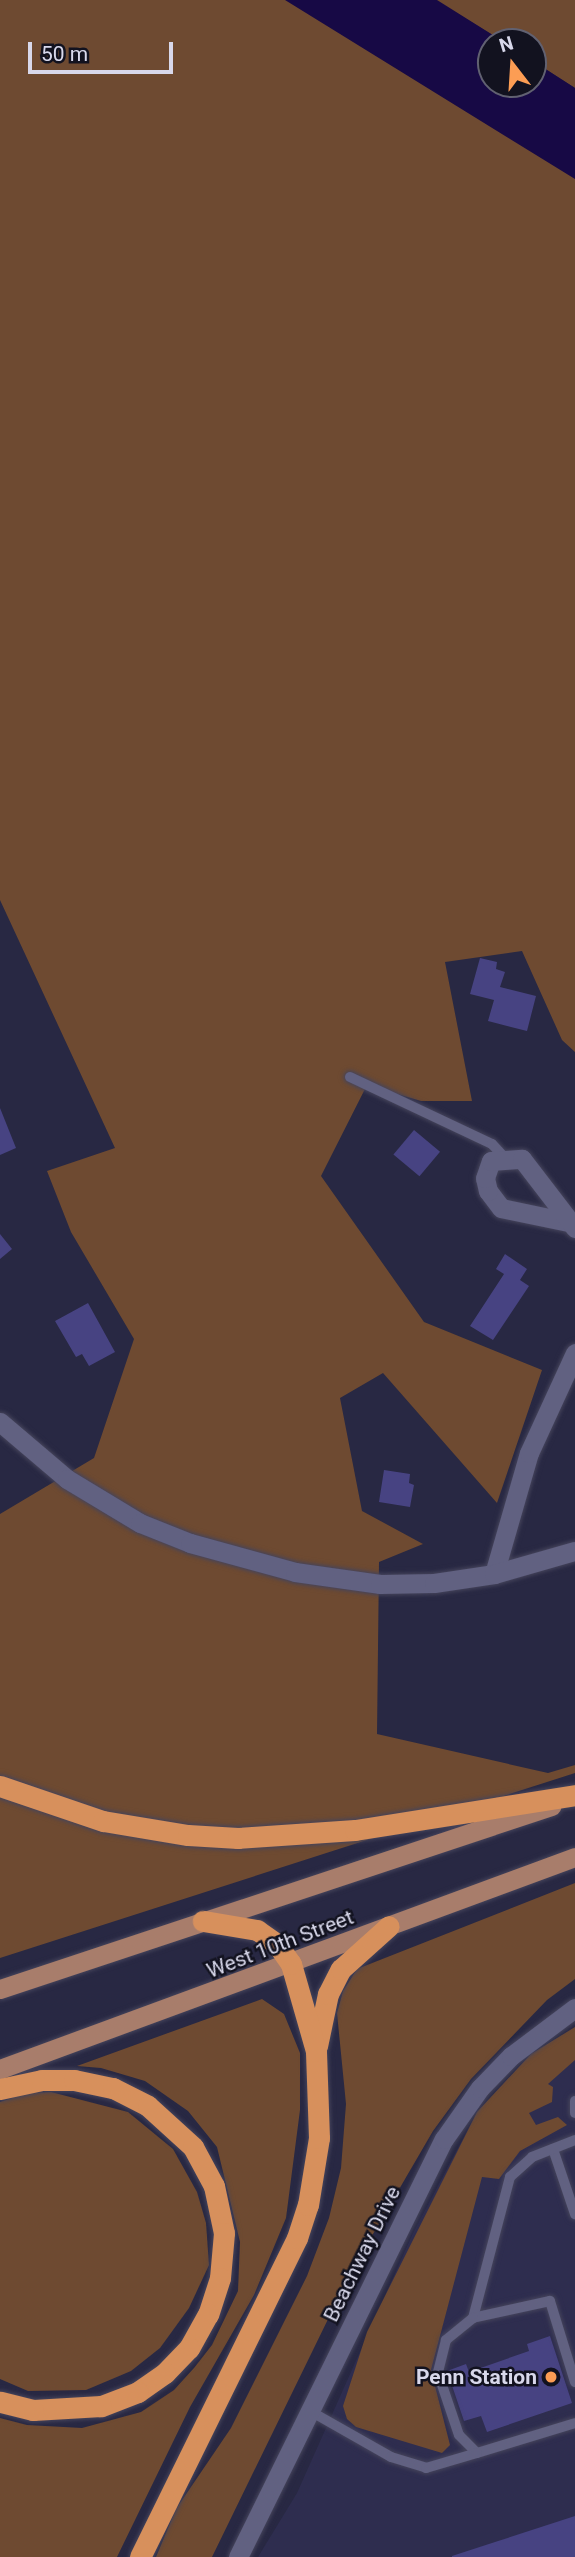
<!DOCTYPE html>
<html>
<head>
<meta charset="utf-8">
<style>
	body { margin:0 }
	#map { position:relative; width:575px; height:2557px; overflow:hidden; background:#282843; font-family:Roboto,sans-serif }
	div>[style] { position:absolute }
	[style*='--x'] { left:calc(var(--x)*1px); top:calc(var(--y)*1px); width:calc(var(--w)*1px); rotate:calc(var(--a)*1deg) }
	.built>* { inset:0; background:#2e2d4f }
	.green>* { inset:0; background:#6e4a31 }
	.water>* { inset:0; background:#170945 }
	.building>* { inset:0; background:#474382; transform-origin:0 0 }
	.roads { filter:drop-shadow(0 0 2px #45445b) drop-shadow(0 0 2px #45445b) }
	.service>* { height:10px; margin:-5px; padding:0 5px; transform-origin:5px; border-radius:5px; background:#616181 }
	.minor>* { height:19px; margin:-9.5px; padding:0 9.5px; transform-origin:9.5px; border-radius:9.5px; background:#616181 }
	.tertiary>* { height:19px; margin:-9.5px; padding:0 9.5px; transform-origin:9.5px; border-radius:9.5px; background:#616181 }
	.primary>* { height:19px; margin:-9.5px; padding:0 9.5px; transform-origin:9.5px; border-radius:9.5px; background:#a87d6b }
	.motorway>* { height:21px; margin:-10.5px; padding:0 10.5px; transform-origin:10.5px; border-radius:10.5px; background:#d7905c }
	.dots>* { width:19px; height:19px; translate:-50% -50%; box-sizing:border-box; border:4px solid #12121f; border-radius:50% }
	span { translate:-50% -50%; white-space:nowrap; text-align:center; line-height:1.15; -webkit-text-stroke:5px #12121f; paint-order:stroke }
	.street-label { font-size:21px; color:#d8d8eb }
	.poi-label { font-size:21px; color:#d8d8eb; font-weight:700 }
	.right { translate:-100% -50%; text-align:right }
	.north { position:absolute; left:477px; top:28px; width:70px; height:70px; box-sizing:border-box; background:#12121f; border:2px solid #616171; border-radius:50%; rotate:343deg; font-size:19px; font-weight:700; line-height:28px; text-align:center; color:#d8d8eb }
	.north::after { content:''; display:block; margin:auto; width:24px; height:32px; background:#fc9d54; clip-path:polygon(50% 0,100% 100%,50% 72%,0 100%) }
	.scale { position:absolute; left:28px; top:42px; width:145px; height:32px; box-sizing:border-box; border:4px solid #d8d8eb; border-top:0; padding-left:9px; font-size:21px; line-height:24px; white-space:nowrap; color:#d8d8eb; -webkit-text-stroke:5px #12121f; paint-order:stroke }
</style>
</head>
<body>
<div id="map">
	<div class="built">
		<i style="clip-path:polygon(575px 2027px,575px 2557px,258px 2557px,297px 2493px,413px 2233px,477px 2112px,531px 2054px)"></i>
	</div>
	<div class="green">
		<i style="clip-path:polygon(0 0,296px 0,575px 173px,575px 1052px,562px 1040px,522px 951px,445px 962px,472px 1101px,421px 1101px,367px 1085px,321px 1176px,424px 1322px,542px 1370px,497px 1503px,383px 1373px,340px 1398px,362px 1511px,423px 1544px,379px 1562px,377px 1734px,548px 1773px,575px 1765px,575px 1773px,0 1958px,0 1514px,94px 1458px,134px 1339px,71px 1232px,47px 1171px,115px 1148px,0 900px)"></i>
		<i style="clip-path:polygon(435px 0,575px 0,575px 88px,533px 61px,533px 42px,504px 42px)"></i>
		<i style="clip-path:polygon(575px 1883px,575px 1979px,547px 2000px,471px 2079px,433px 2131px,352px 2270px,212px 2557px,156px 2557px,176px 2509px,231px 2428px,307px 2276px,329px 2218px,341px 2168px,346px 2104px,337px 2013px,343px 1991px,357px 1969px)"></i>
		<i style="clip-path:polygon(262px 1999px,284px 2014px,300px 2053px,300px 2110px,286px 2218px,254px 2295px,190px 2407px,117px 2557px,0 2557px,0 2418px,27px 2425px,82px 2428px,141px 2412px,174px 2390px,194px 2368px,212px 2345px,238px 2291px,240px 2242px,217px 2147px,188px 2111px,145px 2081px,101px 2068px,77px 2066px)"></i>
		<i style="clip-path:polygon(575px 2027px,575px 2060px,548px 2084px,553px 2087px,552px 2102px,529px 2113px,536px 2125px,558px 2117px,567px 2125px,520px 2151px,499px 2179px,482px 2177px,431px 2370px,450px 2445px,442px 2453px,356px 2427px,347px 2419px,343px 2406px,367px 2332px,477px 2112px,531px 2054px)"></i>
		<i style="clip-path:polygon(51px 2092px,128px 2112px,173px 2149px,197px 2192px,206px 2223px,209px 2265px,189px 2308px,160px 2348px,131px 2371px,86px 2390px,28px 2391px,0 2379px,0 2102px,27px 2093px)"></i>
	</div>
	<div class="water">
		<i style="clip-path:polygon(285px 0,437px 0,504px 42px,491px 42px,491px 84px,533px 84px,533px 61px,575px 88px,575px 179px)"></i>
	</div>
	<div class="building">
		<i style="clip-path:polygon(480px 958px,497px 962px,496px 969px,505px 972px,500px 987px,536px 996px,527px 1031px,488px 1021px,494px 1000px,470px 994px)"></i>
		<i style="clip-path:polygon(0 1108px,16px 1148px,0 1155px)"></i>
		<i style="left:414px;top:1130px;width:34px;height:32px;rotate:40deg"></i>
		<i style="clip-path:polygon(0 1234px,12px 1249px,0 1259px)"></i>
		<i style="clip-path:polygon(505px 1254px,527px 1269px,520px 1280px,529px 1286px,493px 1340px,470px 1326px,504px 1274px,496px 1269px)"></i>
		<i style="clip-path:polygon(88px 1303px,115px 1352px,89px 1366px,82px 1354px,76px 1357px,55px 1321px)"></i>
		<i style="clip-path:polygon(384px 1470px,410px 1474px,409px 1483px,414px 1485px,410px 1507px,379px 1502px)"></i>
		<i style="clip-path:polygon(550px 2336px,572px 2403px,487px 2432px,481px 2416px,464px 2421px,447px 2371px,466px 2364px,469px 2372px,529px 2351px,527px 2344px)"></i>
		<i style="clip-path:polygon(575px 2516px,575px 2557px,452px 2557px,452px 2556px)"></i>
	</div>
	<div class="roads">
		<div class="service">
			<i style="--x:350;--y:1077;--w:157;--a:25.3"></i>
			<i style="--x:492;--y:1144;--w:18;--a:47"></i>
			<i style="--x:575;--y:2101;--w:12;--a:90"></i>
			<i style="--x:553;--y:2149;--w:69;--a:71.3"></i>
			<i style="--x:473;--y:2318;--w:146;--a:-75.3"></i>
			<i style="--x:510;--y:2177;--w:30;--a:-42"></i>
			<i style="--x:532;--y:2157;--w:46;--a:-21.6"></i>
			<i style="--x:575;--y:2382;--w:85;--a:-107.2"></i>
			<i style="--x:550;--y:2301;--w:79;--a:167.6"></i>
			<i style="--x:473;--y:2318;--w:35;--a:141"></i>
			<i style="--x:446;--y:2340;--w:34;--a:104"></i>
			<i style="--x:438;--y:2373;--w:65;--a:71.3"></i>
			<i style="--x:459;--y:2435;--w:25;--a:45"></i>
			<i style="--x:477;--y:2453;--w:102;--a:-17"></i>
			<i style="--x:310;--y:2411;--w:93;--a:29.6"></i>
			<i style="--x:391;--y:2457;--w:37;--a:17"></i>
			<i style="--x:426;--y:2468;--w:53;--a:-16.4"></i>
		</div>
		<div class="minor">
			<i style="--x:568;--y:1222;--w:68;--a:-168.2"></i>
			<i style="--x:501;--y:1208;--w:21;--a:-127"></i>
			<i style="--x:488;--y:1191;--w:13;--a:-103"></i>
			<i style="--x:485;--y:1178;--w:18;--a:-71"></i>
			<i style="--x:491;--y:1161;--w:31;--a:-4"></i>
			<i style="--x:522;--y:1159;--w:87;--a:52.5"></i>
			<i style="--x:494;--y:1574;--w:126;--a:-73.9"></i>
			<i style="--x:529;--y:1453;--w:110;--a:-65.3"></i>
		</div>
		<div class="tertiary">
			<i style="--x:0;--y:1422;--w:88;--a:40.4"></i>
			<i style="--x:67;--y:1479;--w:85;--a:31.1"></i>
			<i style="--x:140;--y:1523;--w:54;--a:21.8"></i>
			<i style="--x:190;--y:1543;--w:109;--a:15.4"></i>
			<i style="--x:295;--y:1572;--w:86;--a:8"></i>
			<i style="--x:380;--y:1584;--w:54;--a:-1.1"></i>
			<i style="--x:434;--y:1583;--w:61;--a:-8.5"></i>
			<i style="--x:494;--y:1574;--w:84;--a:-15.9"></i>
			<i style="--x:238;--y:2557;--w:466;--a:-63.8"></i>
			<i style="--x:444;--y:2139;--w:62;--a:-54.8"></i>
			<i style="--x:480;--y:2088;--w:45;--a:-45.9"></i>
			<i style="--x:511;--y:2056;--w:80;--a:-36.9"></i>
		</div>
		<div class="primary">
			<i style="--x:0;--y:1989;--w:581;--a:-18.37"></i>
			<i style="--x:0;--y:2069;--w:613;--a:-20.24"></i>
		</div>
		<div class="motorway">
			<i style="--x:0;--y:1786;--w:109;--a:18.8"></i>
			<i style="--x:103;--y:1821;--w:86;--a:9.4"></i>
			<i style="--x:188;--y:1835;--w:50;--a:3.4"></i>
			<i style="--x:238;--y:1838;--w:117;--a:-3.9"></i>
			<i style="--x:355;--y:1830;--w:223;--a:-9"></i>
			<i style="--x:317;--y:2046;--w:53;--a:-78.1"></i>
			<i style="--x:328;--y:1994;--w:28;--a:-63"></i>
			<i style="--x:341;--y:1969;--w:64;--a:-41.9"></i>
			<i style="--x:0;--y:2089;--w:43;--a:-12.1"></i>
			<i style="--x:42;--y:2080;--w:32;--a:0"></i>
			<i style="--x:74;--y:2080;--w:40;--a:12"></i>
			<i style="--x:113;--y:2088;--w:39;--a:27"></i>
			<i style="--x:148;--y:2106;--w:61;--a:42.3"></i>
			<i style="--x:193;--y:2147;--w:44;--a:61.7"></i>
			<i style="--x:214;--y:2186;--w:48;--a:78"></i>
			<i style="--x:224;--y:2233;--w:45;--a:95.1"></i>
			<i style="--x:220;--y:2278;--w:38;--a:108"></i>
			<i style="--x:208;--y:2314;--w:39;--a:119"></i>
			<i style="--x:189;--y:2348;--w:35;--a:134"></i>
			<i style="--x:165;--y:2373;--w:33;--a:145"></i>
			<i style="--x:138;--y:2392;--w:40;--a:159"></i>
			<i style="--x:101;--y:2406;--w:68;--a:176.6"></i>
			<i style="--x:33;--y:2410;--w:34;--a:-166"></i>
			<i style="--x:140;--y:2557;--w:356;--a:-63.8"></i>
			<i style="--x:297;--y:2238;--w:35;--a:-72"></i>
			<i style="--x:308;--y:2205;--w:68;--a:-80.7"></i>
			<i style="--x:319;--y:2138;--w:87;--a:-92"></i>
			<i style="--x:316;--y:2051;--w:91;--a:-106"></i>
			<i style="--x:291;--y:1964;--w:24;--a:-125"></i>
			<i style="--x:277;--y:1944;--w:24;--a:-145"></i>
			<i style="--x:257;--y:1930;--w:55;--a:-170.5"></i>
		</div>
	</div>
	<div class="dots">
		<i style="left:551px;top:2377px;background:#fc9d54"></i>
	</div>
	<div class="street-label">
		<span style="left:280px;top:1944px;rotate:-21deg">West 10th Street</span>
		<span style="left:362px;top:2254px;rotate:-64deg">Beachway Drive</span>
	</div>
	<div class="poi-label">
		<span class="right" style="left:537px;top:2377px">Penn Station</span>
	</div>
	<div class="north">N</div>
	<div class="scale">50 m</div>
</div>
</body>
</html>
